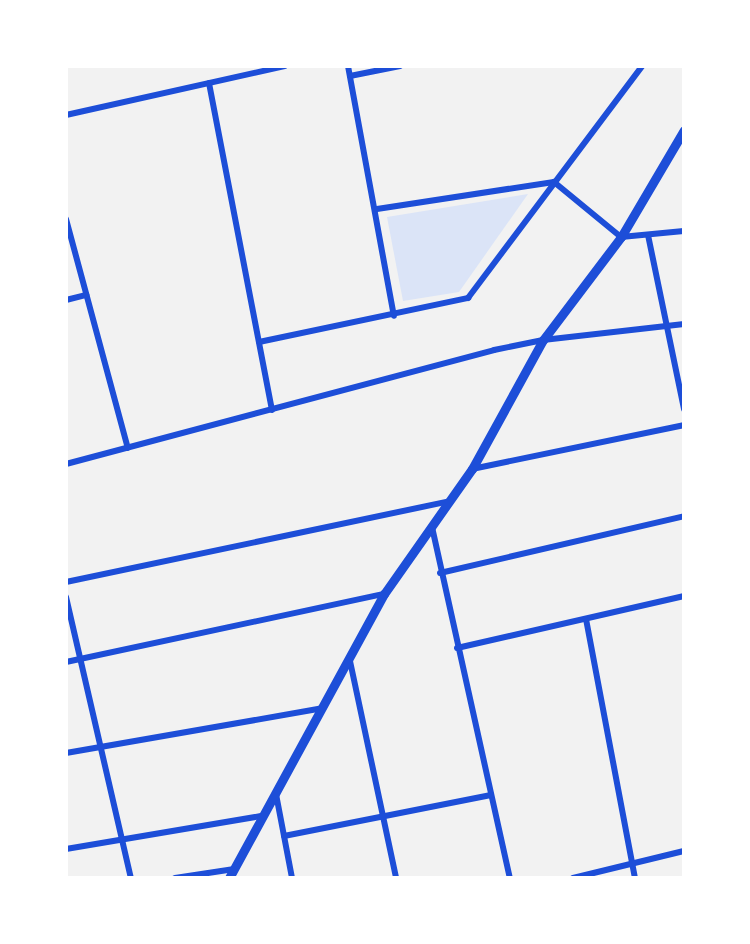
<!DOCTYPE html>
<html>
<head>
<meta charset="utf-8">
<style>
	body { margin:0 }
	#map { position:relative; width:750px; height:944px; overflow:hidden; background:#f2f2f2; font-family:"Playfair Display",serif }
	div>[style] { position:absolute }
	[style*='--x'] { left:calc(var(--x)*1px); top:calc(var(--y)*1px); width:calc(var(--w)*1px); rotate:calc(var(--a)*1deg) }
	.green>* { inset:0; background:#dbe4f7 }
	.minor>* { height:6px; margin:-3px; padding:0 3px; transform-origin:3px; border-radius:3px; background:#1d4ed8 }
	.tertiary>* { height:9px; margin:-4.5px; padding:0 4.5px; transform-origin:4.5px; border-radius:4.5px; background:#1d4ed8 }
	span { translate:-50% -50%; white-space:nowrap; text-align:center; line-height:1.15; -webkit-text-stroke:4.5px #fff; paint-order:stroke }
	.frame { position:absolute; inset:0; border:68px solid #fff; pointer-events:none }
</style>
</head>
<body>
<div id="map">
	<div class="green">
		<i style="clip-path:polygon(528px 194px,459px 292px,403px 301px,387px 217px)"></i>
	</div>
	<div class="minor">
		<i style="--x:348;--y:66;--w:254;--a:79.6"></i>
		<i style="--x:350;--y:76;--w:51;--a:-11.3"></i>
		<i style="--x:209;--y:83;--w:333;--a:79.1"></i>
		<i style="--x:66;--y:115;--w:224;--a:-12.6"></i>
		<i style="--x:377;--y:209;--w:179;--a:-8.7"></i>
		<i style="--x:554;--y:182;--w:87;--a:39.4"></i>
		<i style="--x:621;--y:237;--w:63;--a:-5.4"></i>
		<i style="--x:66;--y:219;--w:237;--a:74.9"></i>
		<i style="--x:648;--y:235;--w:178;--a:78.3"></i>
		<i style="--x:66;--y:300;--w:21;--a:-14"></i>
		<i style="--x:259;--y:342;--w:214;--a:-11.9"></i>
		<i style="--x:468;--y:298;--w:290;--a:-53.1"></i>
		<i style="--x:66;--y:464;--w:443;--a:-14.9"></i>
		<i style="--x:494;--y:350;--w:50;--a:-11.5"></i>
		<i style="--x:543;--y:340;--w:142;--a:-6.5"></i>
		<i style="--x:472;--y:469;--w:217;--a:-11.7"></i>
		<i style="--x:432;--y:527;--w:360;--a:77.5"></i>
		<i style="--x:440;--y:573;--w:251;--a:-13.1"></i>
		<i style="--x:66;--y:582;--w:391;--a:-11.9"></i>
		<i style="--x:66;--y:597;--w:288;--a:77"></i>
		<i style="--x:586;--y:619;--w:264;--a:79.3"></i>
		<i style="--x:457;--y:648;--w:233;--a:-12.9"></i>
		<i style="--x:350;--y:661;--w:222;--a:78"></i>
		<i style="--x:66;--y:662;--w:325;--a:-12.1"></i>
		<i style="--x:66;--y:753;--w:257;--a:-9.9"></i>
		<i style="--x:276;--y:794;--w:86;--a:79.2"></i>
		<i style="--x:284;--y:836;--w:211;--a:-11.2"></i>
		<i style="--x:66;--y:849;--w:199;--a:-9.6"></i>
		<i style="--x:175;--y:878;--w:60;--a:-8.7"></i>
		<i style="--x:573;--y:878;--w:114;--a:-13.7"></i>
	</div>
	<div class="tertiary">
		<i style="--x:229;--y:878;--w:324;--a:-61.4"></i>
		<i style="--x:384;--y:594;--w:153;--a:-54.9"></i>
		<i style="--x:472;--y:469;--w:147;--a:-61.2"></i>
		<i style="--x:543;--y:340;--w:129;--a:-52.9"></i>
		<i style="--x:621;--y:237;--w:124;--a:-59.5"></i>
	</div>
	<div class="frame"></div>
</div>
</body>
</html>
